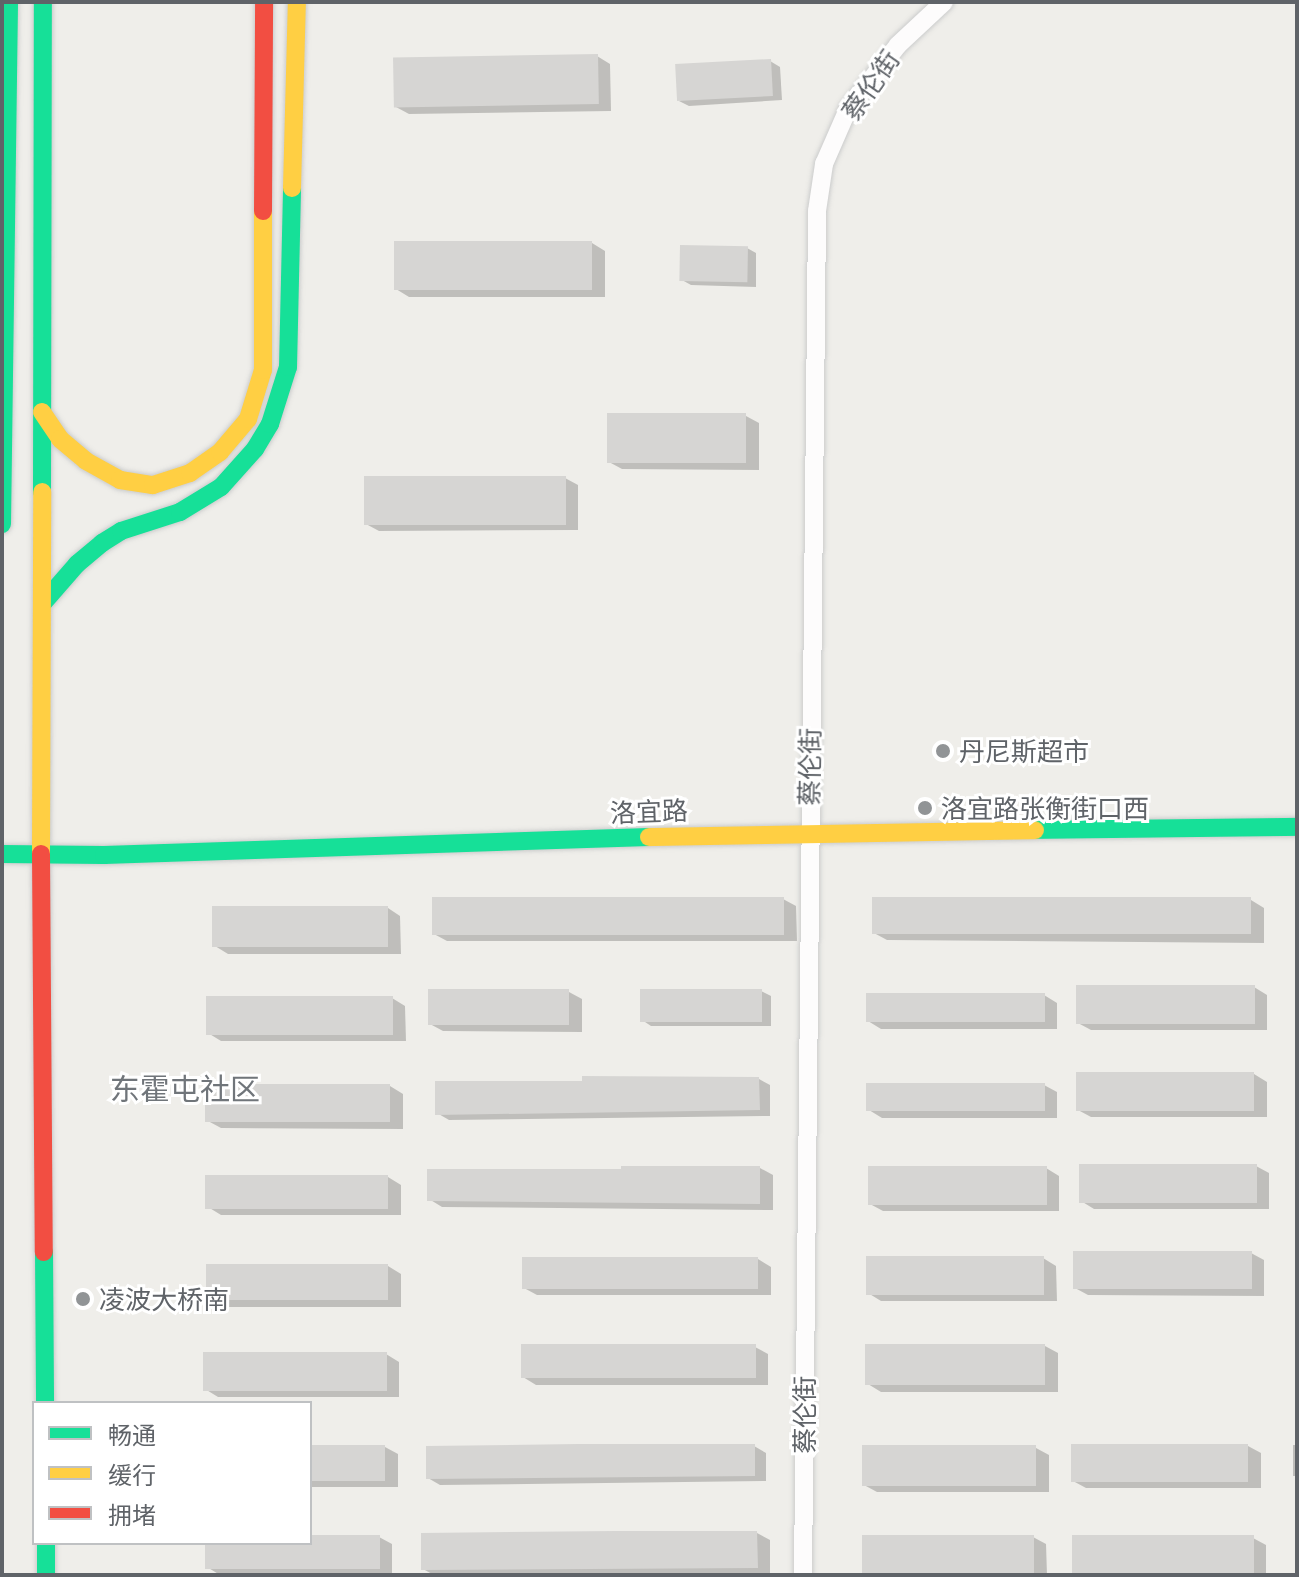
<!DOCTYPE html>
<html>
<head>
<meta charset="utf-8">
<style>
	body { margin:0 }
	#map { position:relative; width:1299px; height:1577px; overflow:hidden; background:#efeeea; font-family:"Exo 2","Noto Sans SC",sans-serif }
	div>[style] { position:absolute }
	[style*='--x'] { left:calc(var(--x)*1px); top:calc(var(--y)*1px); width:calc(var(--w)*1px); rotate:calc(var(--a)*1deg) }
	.shadow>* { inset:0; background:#0003; transform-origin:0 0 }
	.building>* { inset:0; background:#d6d5d3; transform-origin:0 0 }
	.roads { filter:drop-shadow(0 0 2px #cbcccc) drop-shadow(0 0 2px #cbcccc) }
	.street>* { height:18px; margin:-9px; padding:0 9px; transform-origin:9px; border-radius:9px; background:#fdfcfc }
	.fast>* { height:18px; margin:-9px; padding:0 9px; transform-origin:9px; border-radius:9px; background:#16e098 }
	.slow>* { height:18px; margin:-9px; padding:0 9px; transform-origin:9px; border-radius:9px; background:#ffcf43 }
	.jam>* { height:18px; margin:-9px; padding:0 9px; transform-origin:9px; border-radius:9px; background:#f24e42 }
	.dots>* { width:22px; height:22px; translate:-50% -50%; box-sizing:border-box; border:4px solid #fff; border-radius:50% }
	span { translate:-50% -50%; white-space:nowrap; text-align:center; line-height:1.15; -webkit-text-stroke:6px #fff; paint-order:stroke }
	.street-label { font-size:26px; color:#5f6368 }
	.poi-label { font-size:26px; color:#5f6368 }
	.left { translate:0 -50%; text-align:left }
	.quarter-label { font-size:30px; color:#70757a }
	.frame { position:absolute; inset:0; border:4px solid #5f6368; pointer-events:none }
	.legend { position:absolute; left:32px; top:1401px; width:280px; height:144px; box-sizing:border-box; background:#fff; border:2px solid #bfc1c3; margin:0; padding:10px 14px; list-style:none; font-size:24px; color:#5f6368 }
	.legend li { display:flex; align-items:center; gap:16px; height:40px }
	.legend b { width:40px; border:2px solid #bfc1c3 }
</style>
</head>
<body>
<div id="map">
	<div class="shadow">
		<i style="clip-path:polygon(597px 56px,610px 64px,611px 111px,409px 114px,396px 107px)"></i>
		<i style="clip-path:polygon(770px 61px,780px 67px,782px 100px,689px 106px,679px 101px)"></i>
		<i style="clip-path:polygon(592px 243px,605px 251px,605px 297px,409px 297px,396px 289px)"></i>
		<i style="clip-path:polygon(747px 248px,756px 253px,756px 287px,691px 285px,682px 280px)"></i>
		<i style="clip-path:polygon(746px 416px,759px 423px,759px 470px,622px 469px,609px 462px)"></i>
		<i style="clip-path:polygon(565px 478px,578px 485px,578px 530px,379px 531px,366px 524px)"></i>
		<i style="clip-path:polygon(783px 899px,796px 906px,797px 941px,447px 941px,434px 934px)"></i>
		<i style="clip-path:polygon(1251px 900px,1264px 908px,1264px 943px,887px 940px,874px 933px)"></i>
		<i style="clip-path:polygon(388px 908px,400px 916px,401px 954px,228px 954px,215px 946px)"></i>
		<i style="clip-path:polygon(1254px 987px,1267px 995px,1267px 1030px,1091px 1030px,1078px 1023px)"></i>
		<i style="clip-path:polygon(761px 991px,771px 996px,771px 1026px,651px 1026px,642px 1020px)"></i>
		<i style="clip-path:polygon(569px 992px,582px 999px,582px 1032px,443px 1031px,430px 1024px)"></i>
		<i style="clip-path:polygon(1044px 995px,1057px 1003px,1057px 1029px,881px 1029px,868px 1021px)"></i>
		<i style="clip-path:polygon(392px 998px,405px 1006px,406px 1041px,221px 1041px,208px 1033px)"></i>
		<i style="clip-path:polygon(1254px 1074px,1267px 1082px,1267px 1117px,1091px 1117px,1078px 1110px)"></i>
		<i style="clip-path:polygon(759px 1079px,770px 1085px,770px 1116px,449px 1120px,437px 1113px,437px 1083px)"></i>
		<i style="clip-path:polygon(1044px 1085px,1057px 1092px,1057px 1118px,882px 1118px,869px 1110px)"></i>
		<i style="clip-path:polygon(390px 1086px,403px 1094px,403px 1129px,221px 1128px,208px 1121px)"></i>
		<i style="clip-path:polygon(1256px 1166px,1269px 1173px,1269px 1209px,1094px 1209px,1081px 1201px)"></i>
		<i style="clip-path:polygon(760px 1168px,773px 1175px,773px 1210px,442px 1207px,429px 1199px)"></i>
		<i style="clip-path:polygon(1046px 1168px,1059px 1176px,1059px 1211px,883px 1211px,870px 1204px)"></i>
		<i style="clip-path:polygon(388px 1177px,401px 1185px,401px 1215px,221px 1215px,208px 1207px)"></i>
		<i style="clip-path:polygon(1251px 1253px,1264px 1260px,1264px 1296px,1088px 1295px,1075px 1288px)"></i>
		<i style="clip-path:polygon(1043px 1258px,1056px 1266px,1057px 1301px,881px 1301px,868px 1293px)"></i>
		<i style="clip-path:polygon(758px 1259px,771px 1267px,771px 1295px,537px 1295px,524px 1288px)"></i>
		<i style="clip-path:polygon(388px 1266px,401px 1274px,401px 1307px,220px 1307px,208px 1299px)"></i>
		<i style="clip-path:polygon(1045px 1346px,1058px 1353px,1058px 1392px,881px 1392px,868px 1384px)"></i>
		<i style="clip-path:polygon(755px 1347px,768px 1354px,768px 1385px,536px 1385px,523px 1377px)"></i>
		<i style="clip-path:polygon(386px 1354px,399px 1362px,399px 1397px,218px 1397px,205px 1389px)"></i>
		<i style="left:1293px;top:1445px;width:4px;height:31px"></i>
		<i style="clip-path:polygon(754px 1446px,766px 1453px,766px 1481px,440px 1485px,428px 1478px)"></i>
		<i style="clip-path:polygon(1248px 1446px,1261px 1453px,1261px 1488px,1086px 1488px,1073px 1481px)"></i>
		<i style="clip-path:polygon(310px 1447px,385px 1447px,398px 1454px,398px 1487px,310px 1487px)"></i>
		<i style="clip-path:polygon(1036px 1448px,1049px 1455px,1049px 1492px,877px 1492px,864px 1485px)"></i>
		<i style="clip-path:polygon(757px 1533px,770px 1540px,770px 1575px,434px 1575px,423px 1569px)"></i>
		<i style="clip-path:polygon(310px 1537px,379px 1537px,392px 1544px,392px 1575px,220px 1575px,207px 1567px,207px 1543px,310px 1543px)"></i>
		<i style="clip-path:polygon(1033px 1537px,1046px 1544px,1047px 1575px,864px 1575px)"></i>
		<i style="clip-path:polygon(1253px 1538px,1266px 1545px,1266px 1575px,1074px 1575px)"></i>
	</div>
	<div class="building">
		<i style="left:598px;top:54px;width:50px;height:205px;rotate:89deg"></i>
		<i style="left:771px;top:59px;width:37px;height:96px;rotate:87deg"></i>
		<i style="left:394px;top:241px;width:198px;height:49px"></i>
		<i style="left:680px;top:245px;width:68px;height:36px;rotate:1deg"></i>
		<i style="left:607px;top:413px;width:139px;height:50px"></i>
		<i style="left:364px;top:476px;width:202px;height:49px"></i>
		<i style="left:432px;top:897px;width:352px;height:38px"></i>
		<i style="left:872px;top:897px;width:379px;height:37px"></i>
		<i style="left:212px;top:906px;width:176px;height:41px"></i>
		<i style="left:1076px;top:985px;width:179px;height:39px"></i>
		<i style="left:428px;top:989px;width:141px;height:36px"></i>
		<i style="left:640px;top:989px;width:122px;height:33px"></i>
		<i style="left:866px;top:993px;width:179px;height:29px"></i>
		<i style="left:206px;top:996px;width:187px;height:39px"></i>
		<i style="left:1076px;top:1072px;width:178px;height:39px"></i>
		<i style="clip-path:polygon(582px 1076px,759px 1077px,760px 1110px,435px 1115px,435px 1081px,582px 1081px)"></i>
		<i style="left:866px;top:1083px;width:179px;height:28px"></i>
		<i style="left:205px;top:1084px;width:185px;height:38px"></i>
		<i style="left:1079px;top:1164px;width:178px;height:39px"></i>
		<i style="clip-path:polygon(621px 1166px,760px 1166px,760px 1204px,427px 1201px,427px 1169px,621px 1169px)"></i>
		<i style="left:868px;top:1166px;width:179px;height:39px"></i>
		<i style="left:205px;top:1175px;width:183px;height:34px"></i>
		<i style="left:1073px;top:1251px;width:179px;height:38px"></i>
		<i style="left:866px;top:1256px;width:178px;height:39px"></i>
		<i style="left:522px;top:1257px;width:236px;height:32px"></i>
		<i style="left:206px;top:1264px;width:182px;height:36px"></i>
		<i style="left:521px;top:1344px;width:235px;height:34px"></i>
		<i style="left:865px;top:1344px;width:180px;height:41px"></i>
		<i style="left:203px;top:1352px;width:184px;height:39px"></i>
		<i style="clip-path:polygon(578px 1444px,755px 1444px,755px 1476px,426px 1479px,426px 1446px)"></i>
		<i style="left:1071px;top:1444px;width:177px;height:38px"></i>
		<i style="left:310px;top:1445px;width:75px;height:36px"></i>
		<i style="left:862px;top:1445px;width:174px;height:41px"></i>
		<i style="clip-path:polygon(615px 1531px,757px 1531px,758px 1568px,421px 1570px,421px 1533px)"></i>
		<i style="clip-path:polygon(310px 1535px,380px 1535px,380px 1569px,205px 1569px,205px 1543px,310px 1543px)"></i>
		<i style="left:862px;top:1535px;width:172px;height:40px"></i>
		<i style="left:1072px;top:1535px;width:182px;height:40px"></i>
	</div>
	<div class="roads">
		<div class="street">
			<i style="--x:803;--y:1575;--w:1364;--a:-89.41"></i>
			<i style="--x:817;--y:211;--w:48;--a:-81.5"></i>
			<i style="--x:824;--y:164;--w:60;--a:-66.4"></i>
			<i style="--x:848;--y:109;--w:81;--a:-52"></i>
			<i style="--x:898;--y:45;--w:63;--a:-43.1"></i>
		</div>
		<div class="fast">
			<i style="--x:42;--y:492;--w:490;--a:-89.9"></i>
			<i style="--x:2;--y:524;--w:522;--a:-89.23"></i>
			<i style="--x:43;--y:603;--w:52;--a:-48.9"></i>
			<i style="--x:77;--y:564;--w:33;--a:-40"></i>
			<i style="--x:102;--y:543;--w:22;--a:-32"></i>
			<i style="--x:121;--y:531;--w:62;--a:-17.9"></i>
			<i style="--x:180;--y:512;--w:48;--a:-31.4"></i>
			<i style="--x:221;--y:487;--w:51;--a:-48.2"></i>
			<i style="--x:255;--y:449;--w:29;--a:-59"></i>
			<i style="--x:270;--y:424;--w:60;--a:-72.5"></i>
			<i style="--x:288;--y:367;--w:179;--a:-88.7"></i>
			<i style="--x:1035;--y:830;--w:262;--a:-0.7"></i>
			<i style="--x:2;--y:854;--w:102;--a:0.6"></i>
			<i style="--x:104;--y:855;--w:545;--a:-1.89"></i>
			<i style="--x:44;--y:1252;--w:151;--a:89.6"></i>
			<i style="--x:46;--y:1543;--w:32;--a:90"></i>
		</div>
		<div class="slow">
			<i style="--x:292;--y:188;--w:186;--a:-88.5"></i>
			<i style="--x:42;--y:412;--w:32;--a:56"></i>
			<i style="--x:60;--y:439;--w:34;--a:40"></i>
			<i style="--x:86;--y:461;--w:39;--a:29"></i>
			<i style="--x:120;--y:480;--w:33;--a:9"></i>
			<i style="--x:153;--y:485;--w:39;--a:-18"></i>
			<i style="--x:190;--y:473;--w:37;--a:-35"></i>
			<i style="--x:220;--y:452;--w:43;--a:-49.7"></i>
			<i style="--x:248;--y:419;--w:51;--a:-73"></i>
			<i style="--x:263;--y:370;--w:159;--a:-90"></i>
			<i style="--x:649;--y:837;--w:386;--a:-1"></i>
			<i style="--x:41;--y:854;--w:362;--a:-89.8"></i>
		</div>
		<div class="jam">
			<i style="--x:263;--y:211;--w:209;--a:-89.7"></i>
			<i style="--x:41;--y:854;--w:398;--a:89.6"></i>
		</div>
	</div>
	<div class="dots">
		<i style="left:943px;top:751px;background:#919496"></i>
		<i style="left:925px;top:808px;background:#919496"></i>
		<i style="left:83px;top:1299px;background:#919496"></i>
	</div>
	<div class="street-label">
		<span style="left:870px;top:85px;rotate:-55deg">蔡伦街</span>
		<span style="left:809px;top:767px;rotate:-89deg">蔡伦街</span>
		<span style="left:649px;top:811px;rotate:-2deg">洛宜路</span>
		<span style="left:804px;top:1415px;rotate:-90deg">蔡伦街</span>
	</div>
	<div class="poi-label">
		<span class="left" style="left:959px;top:751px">丹尼斯超市</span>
		<span class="left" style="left:941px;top:808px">洛宜路张衡街口西</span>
		<span class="left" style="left:99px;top:1299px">凌波大桥南</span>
	</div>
	<div class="quarter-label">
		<span style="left:185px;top:1088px">东霍屯社区</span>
	</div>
	<div class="frame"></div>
	<ul class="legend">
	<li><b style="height:10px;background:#16e098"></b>畅通</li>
	<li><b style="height:10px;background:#ffcf43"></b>缓行</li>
	<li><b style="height:10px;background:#f24e42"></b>拥堵</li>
	</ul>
</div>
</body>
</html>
